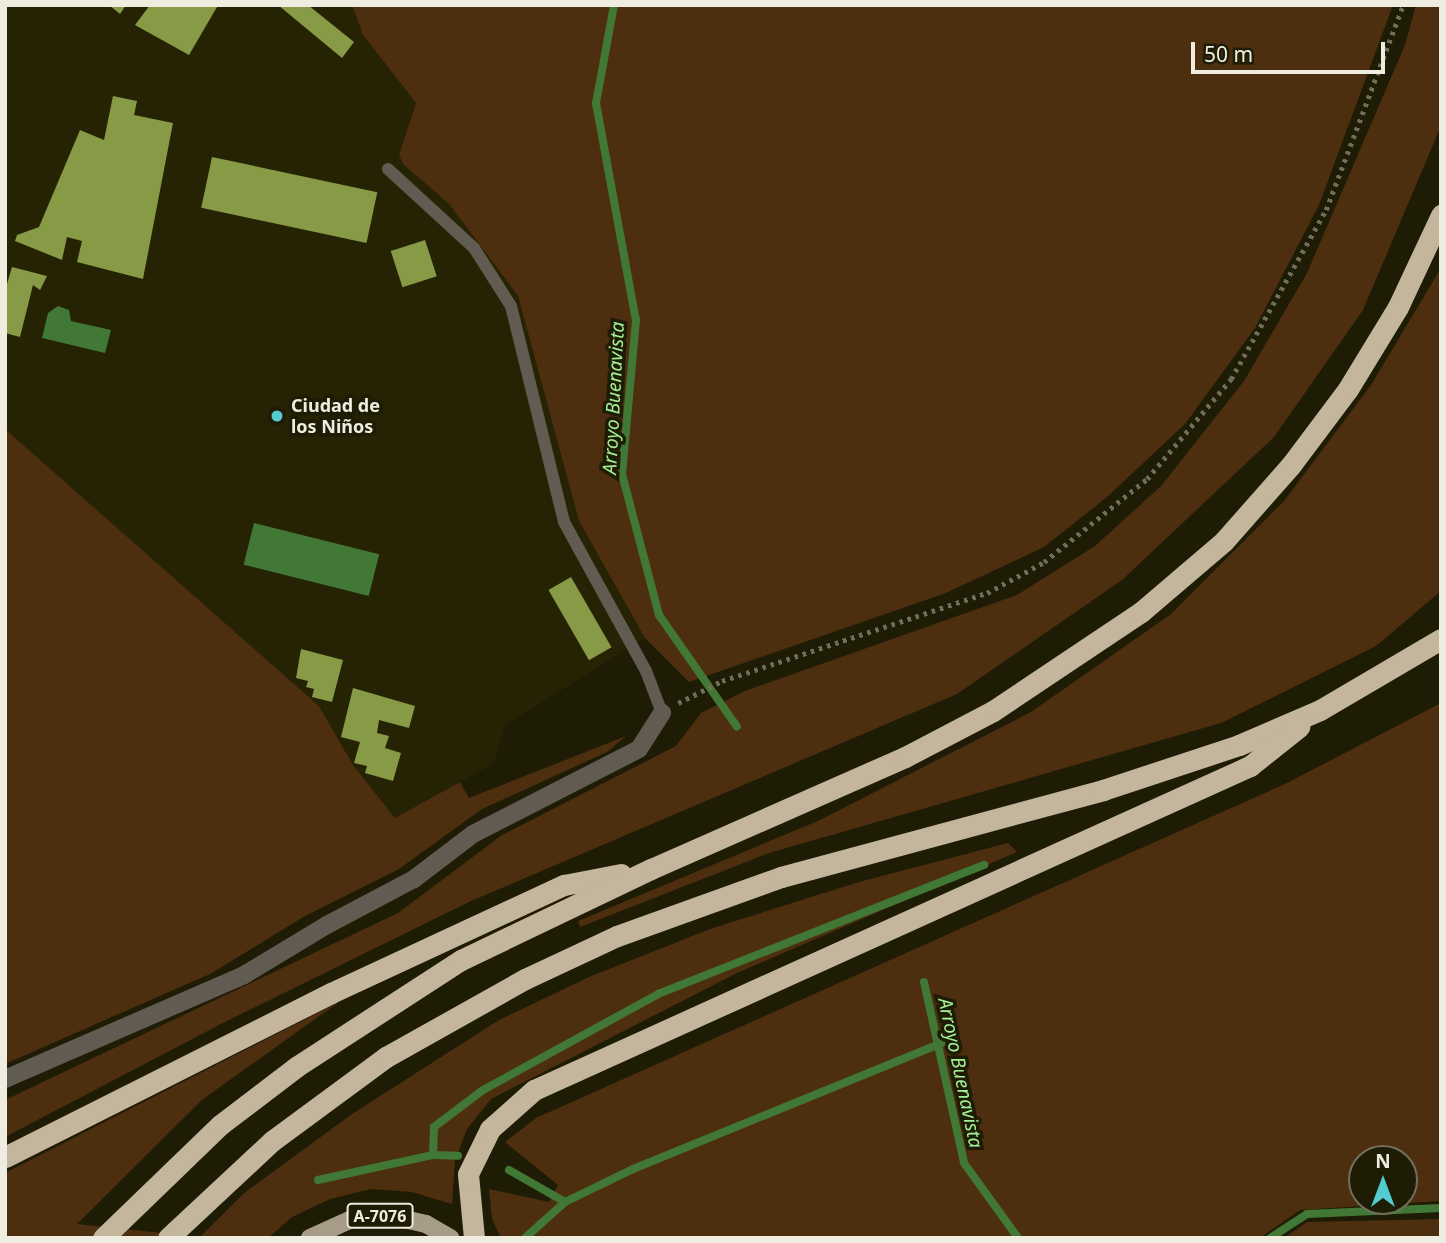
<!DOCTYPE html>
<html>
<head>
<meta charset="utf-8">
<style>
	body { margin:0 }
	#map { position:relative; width:1446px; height:1243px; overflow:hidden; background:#1f1c06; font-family:"Noto Sans",sans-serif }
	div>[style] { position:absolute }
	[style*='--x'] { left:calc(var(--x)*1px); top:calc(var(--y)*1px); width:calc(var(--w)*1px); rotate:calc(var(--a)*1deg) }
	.built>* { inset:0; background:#262204 }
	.green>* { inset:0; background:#4d2e0e }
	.water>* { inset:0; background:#417836; transform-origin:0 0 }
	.stream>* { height:8px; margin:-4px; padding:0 4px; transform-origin:4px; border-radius:4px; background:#417836 }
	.building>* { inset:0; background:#879b46; transform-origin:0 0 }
	.path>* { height:4.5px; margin-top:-2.25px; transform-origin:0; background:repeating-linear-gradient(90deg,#706e5b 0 3.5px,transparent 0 8.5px) }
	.lane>* { height:12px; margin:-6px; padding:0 6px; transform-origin:6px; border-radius:6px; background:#615b52 }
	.street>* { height:18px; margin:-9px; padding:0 9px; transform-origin:9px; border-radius:9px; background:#615b52 }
	.primary>* { height:18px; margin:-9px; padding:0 9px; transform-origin:9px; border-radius:9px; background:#a79c88 }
	.highway>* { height:21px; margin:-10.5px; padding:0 10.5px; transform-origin:10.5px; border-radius:10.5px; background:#c3b69d }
	.dots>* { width:19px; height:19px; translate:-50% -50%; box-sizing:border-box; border:4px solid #1f1c06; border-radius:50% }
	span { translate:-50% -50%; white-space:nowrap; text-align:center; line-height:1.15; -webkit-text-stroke:7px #1f1c06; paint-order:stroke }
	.shield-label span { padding:2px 5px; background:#1f1c06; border:2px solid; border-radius:5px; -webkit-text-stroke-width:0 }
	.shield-label { font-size:16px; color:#eeeddf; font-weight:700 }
	.poi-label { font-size:18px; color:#eeeddf; font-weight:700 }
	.left { translate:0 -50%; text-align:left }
	.water-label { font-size:19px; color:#a3f094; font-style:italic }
	.frame { position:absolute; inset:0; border:7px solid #eeeddf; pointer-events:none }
	.north { position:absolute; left:1348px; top:1145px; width:70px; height:70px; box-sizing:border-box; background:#1f1c06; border:2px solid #72705d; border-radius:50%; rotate:0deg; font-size:19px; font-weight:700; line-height:28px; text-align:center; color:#eeeddf }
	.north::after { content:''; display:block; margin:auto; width:24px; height:32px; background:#52ccd0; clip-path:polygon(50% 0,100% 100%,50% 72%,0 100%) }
	.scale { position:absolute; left:1191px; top:42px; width:194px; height:32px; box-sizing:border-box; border:4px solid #eeeddf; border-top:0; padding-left:9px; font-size:21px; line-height:24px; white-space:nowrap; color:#eeeddf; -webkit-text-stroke:5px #1f1c06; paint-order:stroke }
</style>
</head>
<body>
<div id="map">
	<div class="built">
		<i style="clip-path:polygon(5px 5px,352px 5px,363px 35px,416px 103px,399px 155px,403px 164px,449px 204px,518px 296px,579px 521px,645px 638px,505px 725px,494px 763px,395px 818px,353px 765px,319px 706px,5px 429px)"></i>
	</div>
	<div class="green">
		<i style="clip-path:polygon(352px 5px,1393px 5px,1319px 205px,1255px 328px,1185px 424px,1107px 497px,1044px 547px,946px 593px,689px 682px,645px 638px,579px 521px,518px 296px,449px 204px,403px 164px,399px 155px,416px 103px,363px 35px)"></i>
		<i style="clip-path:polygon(1416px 5px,1441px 5px,1441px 126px,1363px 310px,1274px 437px,1122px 580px,957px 694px,471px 901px,223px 1023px,5px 1137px,5px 1100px,398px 913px,502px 835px,676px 746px,701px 713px,745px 691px,1017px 595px,1095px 546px,1161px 486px,1244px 381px,1307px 273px,1405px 45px)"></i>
		<i style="clip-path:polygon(1441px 268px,1441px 591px,1376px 646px,1221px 723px,769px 853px,580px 927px,578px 921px,818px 821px,1031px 712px,1171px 614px,1284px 501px,1371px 385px)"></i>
		<i style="clip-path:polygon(5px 429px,319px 706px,353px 765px,395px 818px,460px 782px,469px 798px,626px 736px,607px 752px,482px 809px,399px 869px,305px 916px,210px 974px,5px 1064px)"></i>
		<i style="clip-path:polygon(evenodd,1441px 703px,1441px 1201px,1300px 1210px,1260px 1238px,501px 1238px,492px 1219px,489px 1189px,549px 1202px,558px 1185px,505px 1142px,536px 1118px,1287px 783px,1441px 703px,1404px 1159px,1404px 1201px,1362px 1201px,1362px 1159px,1404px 1159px)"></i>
		<i style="clip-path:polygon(1008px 843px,1017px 852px,737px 973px,491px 1099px,467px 1129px,455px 1161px,452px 1204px,412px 1192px,371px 1189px,330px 1199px,292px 1217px,268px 1238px,5px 1238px,5px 1173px,339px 1002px,203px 1099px,77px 1224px,200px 1237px,244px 1193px,352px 1114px,499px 1020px,589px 977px,710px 929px,859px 882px)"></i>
		<i style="clip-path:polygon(1441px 1219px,1441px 1238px,1284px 1238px,1307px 1222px)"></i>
	</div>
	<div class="water">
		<i style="clip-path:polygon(58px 306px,69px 310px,71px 321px,111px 330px,105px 353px,42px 338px,48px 313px)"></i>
		<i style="left:254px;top:523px;width:129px;height:43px;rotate:14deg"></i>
	</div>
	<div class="stream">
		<i style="--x:614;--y:5;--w:100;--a:100.4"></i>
		<i style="--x:596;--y:103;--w:221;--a:79.6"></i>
		<i style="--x:636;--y:320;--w:155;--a:95.2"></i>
		<i style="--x:622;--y:474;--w:146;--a:75.3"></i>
		<i style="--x:659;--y:615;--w:136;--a:55.1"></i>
		<i style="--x:924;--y:982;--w:185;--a:77.5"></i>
		<i style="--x:964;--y:1163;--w:92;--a:54.2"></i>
		<i style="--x:433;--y:1155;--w:28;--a:-88"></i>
		<i style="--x:434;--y:1127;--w:61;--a:-37.1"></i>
		<i style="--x:483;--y:1090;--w:200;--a:-28.7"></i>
		<i style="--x:658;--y:994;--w:351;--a:-21.6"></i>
		<i style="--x:509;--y:1170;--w:64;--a:29.7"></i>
		<i style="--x:318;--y:1180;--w:118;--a:-12.3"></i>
		<i style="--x:433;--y:1155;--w:25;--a:2"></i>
		<i style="--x:526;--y:1237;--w:52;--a:-41.9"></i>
		<i style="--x:565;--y:1202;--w:76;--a:-25.9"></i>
		<i style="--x:633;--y:1169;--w:333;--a:-22.2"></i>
		<i style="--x:1270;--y:1238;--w:44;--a:-33"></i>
		<i style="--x:1307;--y:1214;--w:134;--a:-2.6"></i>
	</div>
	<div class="building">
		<i style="clip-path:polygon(109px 5px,126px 5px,120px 14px)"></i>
		<i style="clip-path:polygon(150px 5px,214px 5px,217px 7px,189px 55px,135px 25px)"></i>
		<i style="clip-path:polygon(278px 5px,308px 5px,354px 42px,342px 58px)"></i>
		<i style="clip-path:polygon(113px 96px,137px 101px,134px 115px,173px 123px,143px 279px,77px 262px,82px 241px,67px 237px,62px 260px,15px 241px,17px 235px,39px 227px,80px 130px,104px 140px)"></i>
		<i style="left:212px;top:157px;width:169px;height:52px;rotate:12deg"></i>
		<i style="left:425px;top:240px;width:38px;height:36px;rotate:72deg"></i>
		<i style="clip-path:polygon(12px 267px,47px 276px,40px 290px,33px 285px,20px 337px,5px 333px,5px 291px)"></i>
		<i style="left:571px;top:577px;width:81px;height:26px;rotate:60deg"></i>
		<i style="clip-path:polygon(301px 649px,343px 660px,332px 702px,312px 697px,314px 689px,306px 687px,308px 681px,296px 678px)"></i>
		<i style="clip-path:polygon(353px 688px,415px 706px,409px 728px,379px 720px,377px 733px,389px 736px,385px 748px,401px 753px,393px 781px,365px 773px,367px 766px,354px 763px,360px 742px,341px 737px)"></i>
	</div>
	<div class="path">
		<i style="--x:678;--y:703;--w:49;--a:-26.6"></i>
		<i style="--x:722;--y:681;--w:279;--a:-18.4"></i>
		<i style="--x:987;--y:593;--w:65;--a:-28.5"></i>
		<i style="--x:1044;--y:562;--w:132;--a:-38.9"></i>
		<i style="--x:1147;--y:479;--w:131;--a:-50"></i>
		<i style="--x:1231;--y:379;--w:194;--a:-60.7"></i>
		<i style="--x:1326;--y:210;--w:219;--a:-69.4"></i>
	</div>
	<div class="lane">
		<i style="--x:388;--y:169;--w:117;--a:42.6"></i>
		<i style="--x:474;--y:248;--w:69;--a:57.5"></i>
		<i style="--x:511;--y:306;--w:222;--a:76.2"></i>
		<i style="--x:564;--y:522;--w:170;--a:61.2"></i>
		<i style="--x:646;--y:671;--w:45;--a:69.1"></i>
	</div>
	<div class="street">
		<i style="--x:5;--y:1079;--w:261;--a:-23.5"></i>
		<i style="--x:244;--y:975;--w:97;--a:-31.1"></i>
		<i style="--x:327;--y:925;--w:98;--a:-27.9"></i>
		<i style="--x:414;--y:879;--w:74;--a:-37.3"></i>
		<i style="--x:473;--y:834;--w:186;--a:-27.1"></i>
		<i style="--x:639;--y:749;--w:43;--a:-57.4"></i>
	</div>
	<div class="primary">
		<i style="--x:310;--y:1238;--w:48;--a:-24.4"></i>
		<i style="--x:354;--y:1218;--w:37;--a:-3"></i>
		<i style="--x:391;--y:1216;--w:36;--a:13"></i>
		<i style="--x:426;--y:1224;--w:28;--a:30"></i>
	</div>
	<div class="highway">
		<i style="--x:5;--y:1157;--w:365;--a:-26.7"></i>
		<i style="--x:331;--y:993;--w:257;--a:-24.9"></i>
		<i style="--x:564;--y:885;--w:58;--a:-10.9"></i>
		<i style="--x:103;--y:1238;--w:163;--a:-44"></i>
		<i style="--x:220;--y:1125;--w:96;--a:-37.3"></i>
		<i style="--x:296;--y:1067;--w:197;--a:-33"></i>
		<i style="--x:461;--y:960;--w:211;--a:-25.6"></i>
		<i style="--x:651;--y:869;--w:278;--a:-23.8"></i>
		<i style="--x:905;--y:757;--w:99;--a:-27.6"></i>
		<i style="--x:993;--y:711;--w:178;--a:-33.8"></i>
		<i style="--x:1141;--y:612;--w:109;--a:-40.5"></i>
		<i style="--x:1224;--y:541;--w:101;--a:-48.6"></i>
		<i style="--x:1291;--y:465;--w:95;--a:-53.1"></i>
		<i style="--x:1348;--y:389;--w:96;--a:-58.6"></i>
		<i style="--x:1398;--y:307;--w:102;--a:-64.9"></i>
		<i style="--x:168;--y:1238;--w:142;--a:-43"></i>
		<i style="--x:272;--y:1141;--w:142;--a:-36.4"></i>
		<i style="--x:386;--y:1057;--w:159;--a:-29.3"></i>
		<i style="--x:525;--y:979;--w:102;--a:-25.1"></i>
		<i style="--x:617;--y:936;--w:174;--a:-19.8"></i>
		<i style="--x:781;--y:877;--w:334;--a:-15.1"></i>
		<i style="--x:1103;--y:790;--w:143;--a:-18.3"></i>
		<i style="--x:1239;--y:745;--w:88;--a:-23.4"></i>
		<i style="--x:1320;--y:710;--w:140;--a:-30.4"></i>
		<i style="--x:474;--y:1238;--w:64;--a:-95.4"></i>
		<i style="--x:468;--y:1174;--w:50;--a:-63.9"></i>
		<i style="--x:490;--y:1129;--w:59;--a:-41.6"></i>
		<i style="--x:534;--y:1090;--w:786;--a:-24.35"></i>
		<i style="--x:1250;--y:766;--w:63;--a:-38.5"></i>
	</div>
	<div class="dots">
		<i style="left:277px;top:416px;background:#52ccd0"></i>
	</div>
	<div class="shield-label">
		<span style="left:380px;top:1216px">A-7076</span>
	</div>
	<div class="poi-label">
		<span class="left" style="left:291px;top:416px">Ciudad de<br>los Niños</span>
	</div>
	<div class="water-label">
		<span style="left:614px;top:398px;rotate:-87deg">Arroyo Buenavista</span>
		<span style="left:960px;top:1073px;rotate:78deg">Arroyo Buenavista</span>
	</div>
	<div class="frame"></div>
	<div class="north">N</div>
	<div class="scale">50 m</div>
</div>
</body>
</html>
